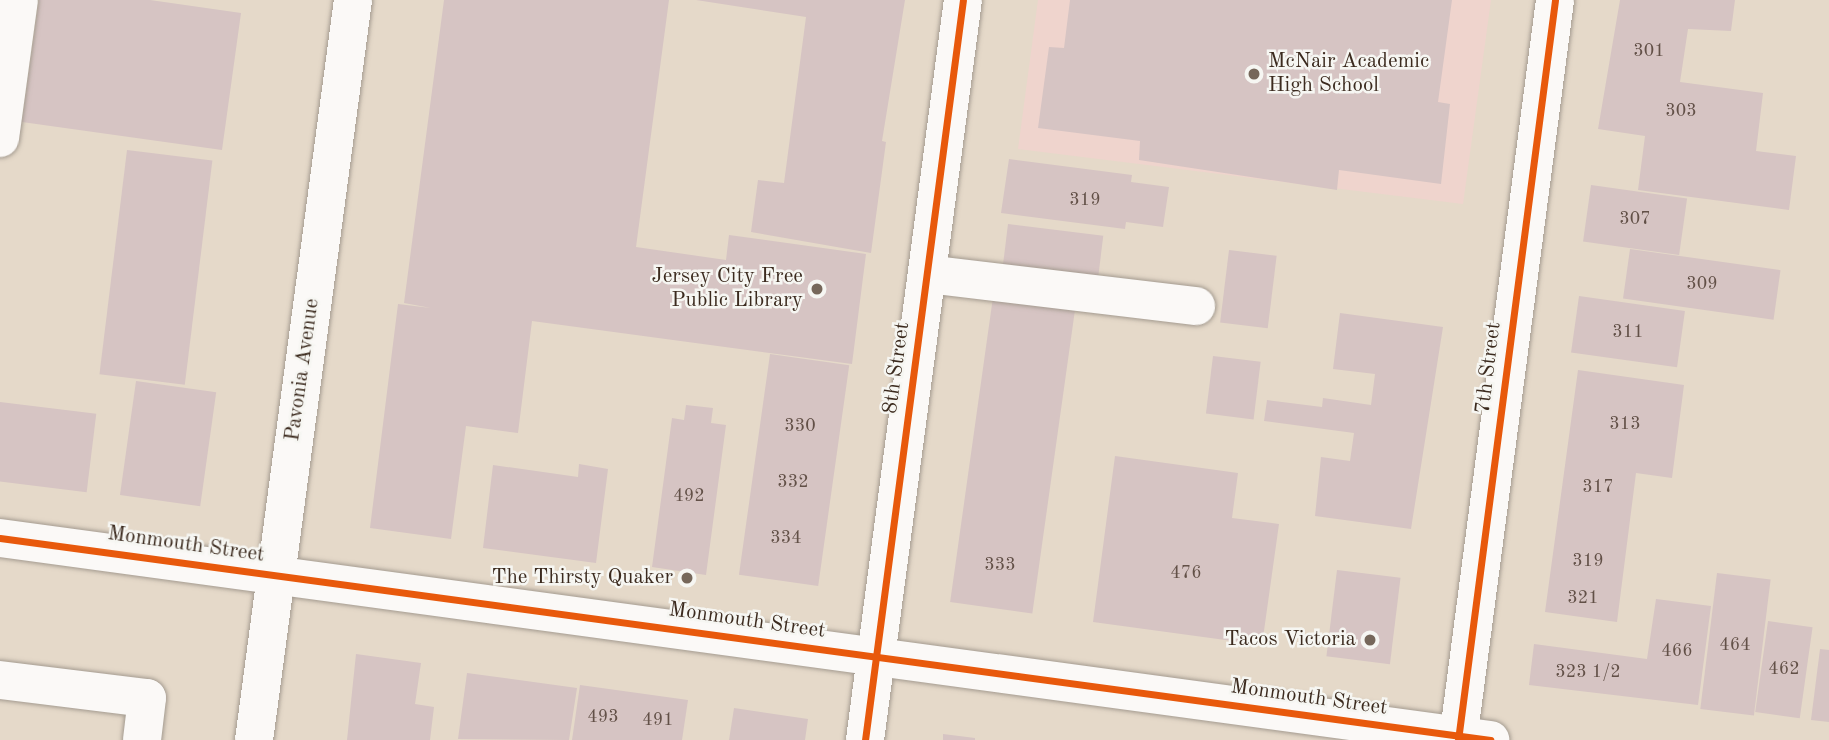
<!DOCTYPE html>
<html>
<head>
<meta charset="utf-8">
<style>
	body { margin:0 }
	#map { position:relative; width:1829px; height:740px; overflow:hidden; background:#e5d9c9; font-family:"Old Standard TT",serif }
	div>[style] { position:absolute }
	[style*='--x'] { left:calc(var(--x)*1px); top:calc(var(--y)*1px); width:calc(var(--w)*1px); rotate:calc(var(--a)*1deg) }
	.built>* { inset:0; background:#efd4cd }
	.building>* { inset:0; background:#d6c4c3; transform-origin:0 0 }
	.roads { filter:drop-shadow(0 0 2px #a49b90) drop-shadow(0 0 2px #a49b90) }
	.minor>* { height:38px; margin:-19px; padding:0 19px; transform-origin:19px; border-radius:19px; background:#fbf9f7 }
	.cycleway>* { height:7px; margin:-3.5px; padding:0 3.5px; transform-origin:3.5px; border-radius:3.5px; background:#e8590c }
	.dots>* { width:19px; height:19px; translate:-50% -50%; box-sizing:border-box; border:4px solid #f6f6f2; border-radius:50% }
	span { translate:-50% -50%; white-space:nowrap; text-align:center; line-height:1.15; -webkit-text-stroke:5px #f6f6f2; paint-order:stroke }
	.number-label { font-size:18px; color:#625047 }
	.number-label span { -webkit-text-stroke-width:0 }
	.poi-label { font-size:21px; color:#3b2a1e }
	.left { translate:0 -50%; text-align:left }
	.right { translate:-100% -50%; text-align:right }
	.street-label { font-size:21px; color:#3b2a1e }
</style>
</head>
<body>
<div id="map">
	<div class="built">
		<i style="clip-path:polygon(1038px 0,1491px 0,1463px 204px,1018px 149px)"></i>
	</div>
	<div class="building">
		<i style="clip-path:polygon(39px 0,150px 0,241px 13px,222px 150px,22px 122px)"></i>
		<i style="clip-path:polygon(444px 0,669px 0,636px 247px,726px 260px,729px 235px,866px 254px,852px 364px,532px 321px,518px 433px,466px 426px,451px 539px,370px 528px,398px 304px,431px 308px,404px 303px)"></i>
		<i style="clip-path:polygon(696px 0,905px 0,882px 141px,886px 142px,871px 253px,751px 232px,758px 180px,784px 183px,806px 17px)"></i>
		<i style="clip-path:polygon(1070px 0,1452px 0,1438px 102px,1450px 104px,1441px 184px,1339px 170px,1337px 190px,1139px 160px,1140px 141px,1038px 128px,1049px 47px,1064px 48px)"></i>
		<i style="clip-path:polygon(1620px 0,1735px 0,1731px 31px,1688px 29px,1680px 82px,1763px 93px,1756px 151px,1796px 156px,1789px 210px,1638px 190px,1645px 136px,1598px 129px)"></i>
		<i style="left:127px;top:150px;width:86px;height:226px;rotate:7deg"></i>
		<i style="clip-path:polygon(1009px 159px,1132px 175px,1131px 182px,1169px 187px,1163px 227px,1126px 222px,1125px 229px,1001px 213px)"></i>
		<i style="left:1591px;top:185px;width:97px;height:57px;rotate:8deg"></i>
		<i style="left:1008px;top:224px;width:96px;height:47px;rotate:7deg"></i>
		<i style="left:1630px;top:249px;width:152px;height:50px;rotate:8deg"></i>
		<i style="left:1229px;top:250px;width:48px;height:73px;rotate:7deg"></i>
		<i style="left:1579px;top:296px;width:107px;height:57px;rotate:8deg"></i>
		<i style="left:993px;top:297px;width:83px;height:308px;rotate:8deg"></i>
		<i style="clip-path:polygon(1340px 313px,1443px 327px,1411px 529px,1315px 516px,1321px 457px,1350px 461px,1354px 433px,1264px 421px,1267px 400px,1322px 407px,1323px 398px,1371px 405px,1375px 374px,1333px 369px)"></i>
		<i style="left:770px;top:354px;width:80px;height:223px;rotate:8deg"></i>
		<i style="left:1213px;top:356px;width:48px;height:58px;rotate:7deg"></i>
		<i style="clip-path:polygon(1578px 370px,1684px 385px,1672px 478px,1636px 473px,1617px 622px,1545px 612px)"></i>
		<i style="left:136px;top:381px;width:81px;height:115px;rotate:8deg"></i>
		<i style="left:0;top:402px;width:97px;height:79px;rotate:7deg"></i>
		<i style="clip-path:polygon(686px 405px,713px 408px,711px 423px,726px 425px,706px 575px,652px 567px,672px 418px,684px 420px)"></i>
		<i style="clip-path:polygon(1115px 456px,1238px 473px,1232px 518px,1279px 524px,1262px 645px,1093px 622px)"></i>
		<i style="clip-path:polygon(579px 464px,608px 469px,596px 563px,483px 548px,493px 465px,578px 477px)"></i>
		<i style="left:1337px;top:570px;width:64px;height:87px;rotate:7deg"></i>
		<i style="left:1717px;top:573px;width:54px;height:137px;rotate:7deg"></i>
		<i style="clip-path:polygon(1656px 599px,1711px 606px,1698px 705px,1529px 685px,1534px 644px,1647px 659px)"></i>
		<i style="left:1768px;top:621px;width:45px;height:92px;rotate:8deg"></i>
		<i style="clip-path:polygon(1820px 649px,1829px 650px,1829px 722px,1811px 720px)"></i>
		<i style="clip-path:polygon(356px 654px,421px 663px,415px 704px,434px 707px,430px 740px,347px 740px)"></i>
		<i style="clip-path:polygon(467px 673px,577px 688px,569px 740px,458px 739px)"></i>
		<i style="clip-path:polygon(580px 685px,688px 700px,682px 740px,572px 740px)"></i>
		<i style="clip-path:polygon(734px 708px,808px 719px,805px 740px,729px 740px)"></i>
		<i style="clip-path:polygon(943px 734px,975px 738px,975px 740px,943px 740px)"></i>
	</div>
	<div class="roads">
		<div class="minor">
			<i style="--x:0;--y:138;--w:139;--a:-82.2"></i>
			<i style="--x:927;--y:274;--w:271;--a:6.8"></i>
			<i style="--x:0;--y:538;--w:1504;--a:7.72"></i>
			<i style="--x:0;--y:680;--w:148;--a:7"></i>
			<i style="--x:147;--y:698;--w:42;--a:96.8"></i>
			<i style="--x:254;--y:740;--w:747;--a:-82.38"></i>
			<i style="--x:865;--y:740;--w:746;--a:-82.46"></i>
			<i style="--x:1458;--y:740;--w:746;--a:-82.53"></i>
		</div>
	</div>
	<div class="cycleway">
		<i style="--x:0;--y:538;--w:1504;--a:7.72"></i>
		<i style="--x:865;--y:740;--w:746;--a:-82.46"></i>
		<i style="--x:1458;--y:740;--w:746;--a:-82.53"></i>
	</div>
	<div class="dots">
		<i style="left:1254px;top:74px;background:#76675a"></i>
		<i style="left:817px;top:289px;background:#76675a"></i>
		<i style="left:687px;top:578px;background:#76675a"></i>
		<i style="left:1370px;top:640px;background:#76675a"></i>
	</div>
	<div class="number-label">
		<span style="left:1649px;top:51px">301</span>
		<span style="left:1681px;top:111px">303</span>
		<span style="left:1085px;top:200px">319</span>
		<span style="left:1635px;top:219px">307</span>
		<span style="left:1702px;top:284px">309</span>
		<span style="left:1628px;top:332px">311</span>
		<span style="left:1625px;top:424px">313</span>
		<span style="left:800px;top:426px">330</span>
		<span style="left:793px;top:482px">332</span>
		<span style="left:1598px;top:487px">317</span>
		<span style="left:689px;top:496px">492</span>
		<span style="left:786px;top:538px">334</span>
		<span style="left:1588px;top:561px">319</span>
		<span style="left:1000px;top:565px">333</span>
		<span style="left:1186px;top:573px">476</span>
		<span style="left:1583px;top:598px">321</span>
		<span style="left:1735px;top:645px">464</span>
		<span style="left:1677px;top:651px">466</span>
		<span style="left:1784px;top:669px">462</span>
		<span style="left:1588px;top:672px">323 1/2</span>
		<span style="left:603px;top:717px">493</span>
		<span style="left:658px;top:720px">491</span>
	</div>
	<div class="poi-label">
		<span class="left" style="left:1268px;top:74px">McNair Academic<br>High School</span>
		<span class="right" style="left:803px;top:289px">Jersey City Free<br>Public Library</span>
		<span class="right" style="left:673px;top:578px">The Thirsty Quaker</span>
		<span class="right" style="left:1356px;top:640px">Tacos Victoria</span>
	</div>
	<div class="street-label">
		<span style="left:897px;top:368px;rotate:-82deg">8th Street</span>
		<span style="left:1489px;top:368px;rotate:-83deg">7th Street</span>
		<span style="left:303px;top:370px;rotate:-82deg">Pavonia Avenue</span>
		<span style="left:186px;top:545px;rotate:8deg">Monmouth Street</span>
		<span style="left:747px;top:621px;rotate:8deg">Monmouth Street</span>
		<span style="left:1309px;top:698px;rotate:8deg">Monmouth Street</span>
	</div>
</div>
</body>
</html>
